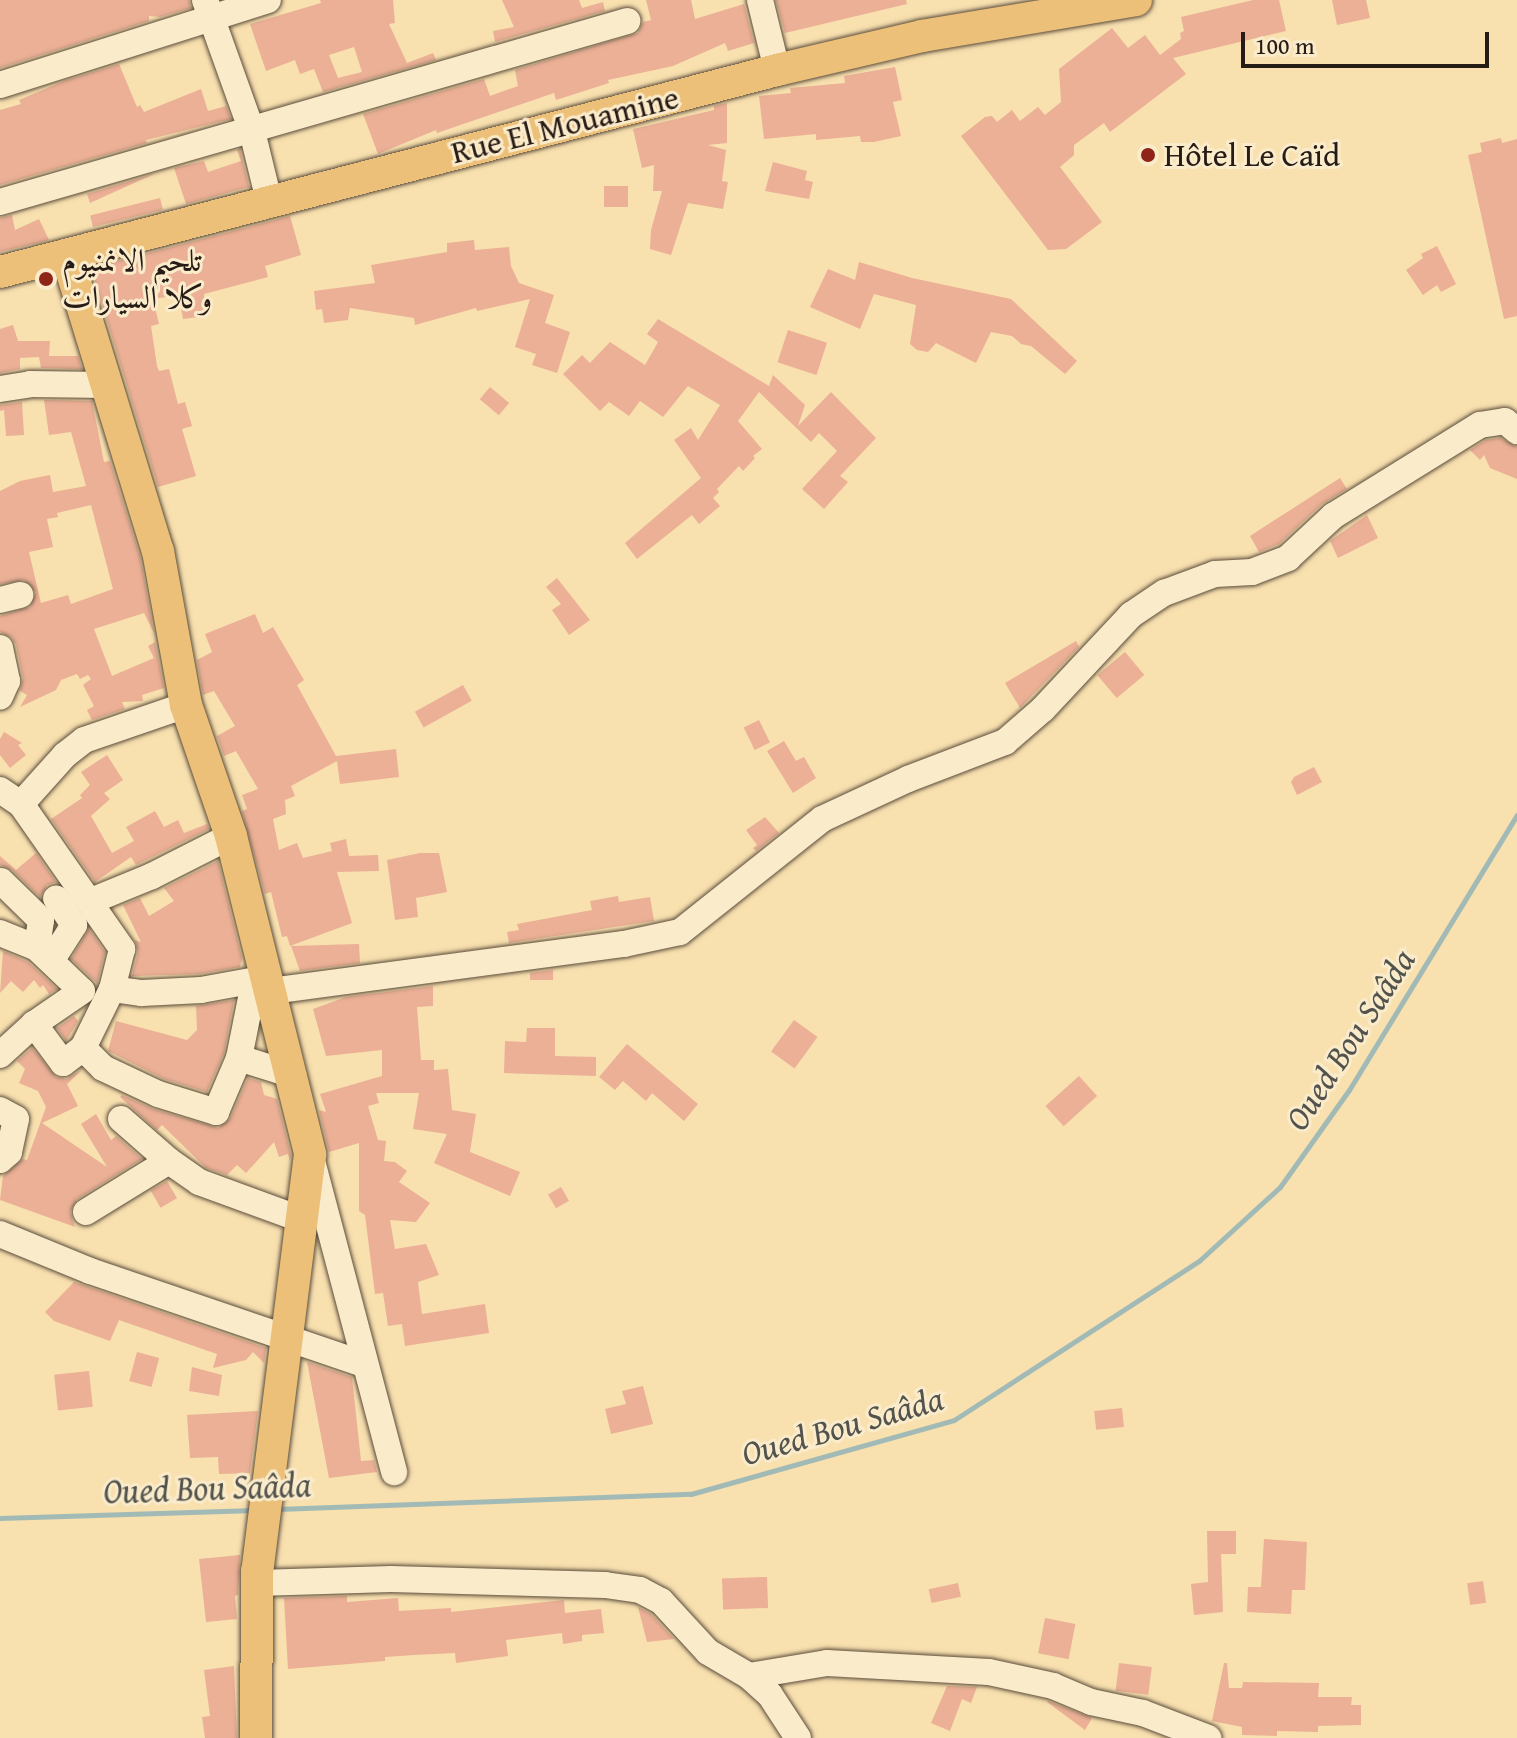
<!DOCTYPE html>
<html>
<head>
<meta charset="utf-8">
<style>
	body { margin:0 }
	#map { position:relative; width:1517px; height:1738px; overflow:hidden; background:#f8e0af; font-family:"Gentium Book Plus",Amiri,serif }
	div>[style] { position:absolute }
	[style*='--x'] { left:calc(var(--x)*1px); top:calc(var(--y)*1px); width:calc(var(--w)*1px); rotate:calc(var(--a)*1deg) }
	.stream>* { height:5px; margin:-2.5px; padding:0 2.5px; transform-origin:2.5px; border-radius:2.5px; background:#a2bab6 }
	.building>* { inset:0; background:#ebb096; transform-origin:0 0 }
	.roads { filter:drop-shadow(0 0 2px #5b4c3c) drop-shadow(0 0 2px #5b4c3c) }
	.minor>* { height:26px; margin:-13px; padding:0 13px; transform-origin:13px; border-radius:13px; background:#faebcb }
	.major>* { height:32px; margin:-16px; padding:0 16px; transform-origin:16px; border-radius:16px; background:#ecc078 }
	.dots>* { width:22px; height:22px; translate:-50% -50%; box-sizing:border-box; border:4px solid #faebcb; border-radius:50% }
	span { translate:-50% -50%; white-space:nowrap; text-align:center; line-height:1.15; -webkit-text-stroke:6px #faebcb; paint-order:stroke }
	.street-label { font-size:32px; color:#271b15 }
	.poi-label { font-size:32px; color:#271b15 }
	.left { translate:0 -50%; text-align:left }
	.water-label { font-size:34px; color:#52534d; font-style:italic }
	.scale { position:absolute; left:1241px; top:32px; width:248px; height:36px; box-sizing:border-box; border:4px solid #271b15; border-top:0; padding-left:10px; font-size:24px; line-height:28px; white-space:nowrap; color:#271b15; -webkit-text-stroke:6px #faebcb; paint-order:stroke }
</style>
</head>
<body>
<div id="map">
	<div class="stream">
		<i style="--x:277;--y:1509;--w:414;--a:-2.1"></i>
		<i style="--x:691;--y:1494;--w:273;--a:-15.7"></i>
		<i style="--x:954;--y:1420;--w:293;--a:-33"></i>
		<i style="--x:1200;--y:1260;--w:108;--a:-42.4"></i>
		<i style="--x:1280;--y:1187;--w:119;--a:-54.6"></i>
		<i style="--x:1349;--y:1090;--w:322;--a:-58.6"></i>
		<i style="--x:0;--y:1518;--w:255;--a:-1.8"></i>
	</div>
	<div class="building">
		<i style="clip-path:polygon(0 0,189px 0,191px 8px,160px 17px,149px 16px,149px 21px,0 68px)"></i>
		<i style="clip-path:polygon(evenodd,320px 0,393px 0,395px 23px,389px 24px,407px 63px,433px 53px,436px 60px,323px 92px,314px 69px,300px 74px,295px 60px,266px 71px,250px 24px,321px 3px,320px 0,354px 47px,362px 72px,338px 78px,329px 55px,354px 47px)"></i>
		<i style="clip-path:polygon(502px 0,579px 0,582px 8px,603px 2px,605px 11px,495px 42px,493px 31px,514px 27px)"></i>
		<i style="clip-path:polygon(646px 0,691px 0,695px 19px,744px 4px,754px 43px,728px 51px,725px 43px,673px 66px,608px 80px,609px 83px,556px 100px,554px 93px,437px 133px,436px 130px,378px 154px,363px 114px,484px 79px,490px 96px,518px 86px,515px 70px,638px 33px,643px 22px,651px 20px)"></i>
		<i style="clip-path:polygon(776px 0,906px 0,907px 4px,785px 33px)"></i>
		<i style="clip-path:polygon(1253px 0,1279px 0,1286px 31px,1173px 58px,1186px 74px,1110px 132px,1104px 123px,1074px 145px,1074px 155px,1060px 167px,1102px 222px,1066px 249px,1048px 250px,961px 136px,985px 117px,992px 116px,997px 122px,1012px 110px,1020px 121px,1038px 107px,1045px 115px,1061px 102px,1059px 69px,1112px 28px,1128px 48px,1145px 35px,1160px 55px,1181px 39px,1180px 33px,1184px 31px,1181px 17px)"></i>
		<i style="clip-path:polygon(1332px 0,1366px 0,1370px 18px,1337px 25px)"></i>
		<i style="clip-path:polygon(119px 64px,137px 107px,140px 105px,144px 112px,201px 89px,208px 111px,226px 106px,231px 119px,146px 140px,147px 143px,0 185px,0 110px,21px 104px,19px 100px,64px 81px)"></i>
		<i style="clip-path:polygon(895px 67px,902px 100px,893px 102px,901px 136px,874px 142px,861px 142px,860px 136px,816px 140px,816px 134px,764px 139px,759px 96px,791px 93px,790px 88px,845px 83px,844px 76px)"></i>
		<i style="clip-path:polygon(727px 103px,727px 143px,708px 145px,726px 150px,722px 181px,728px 182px,723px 209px,688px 203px,671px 255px,650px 249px,651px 230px,662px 191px,653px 191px,654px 165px,642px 168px,633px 129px,714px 110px,714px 106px)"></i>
		<i style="clip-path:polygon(1501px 138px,1502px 143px,1517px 139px,1517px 316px,1504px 319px,1468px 155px,1482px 152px,1480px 143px)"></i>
		<i style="clip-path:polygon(240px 149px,249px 187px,186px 204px,174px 168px,204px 161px,208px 172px,241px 161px,237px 150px)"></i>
		<i style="clip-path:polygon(773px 162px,807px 171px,805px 180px,813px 182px,809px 199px,765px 191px)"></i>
		<i style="clip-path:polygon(154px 174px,90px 203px,87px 194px)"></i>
		<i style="left:604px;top:186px;width:24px;height:21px"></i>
		<i style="left:160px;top:198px;width:12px;height:72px;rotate:76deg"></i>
		<i style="clip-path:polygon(12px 215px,15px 230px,39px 219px,49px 240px,0 252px,0 218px)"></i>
		<i style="clip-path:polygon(290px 216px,301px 255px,265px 266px,268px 277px,204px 294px,206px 316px,183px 319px,179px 295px,153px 299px,159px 324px,151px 326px,157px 366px,159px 371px,169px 369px,178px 404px,185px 402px,192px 426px,182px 429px,196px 476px,158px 487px,91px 268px)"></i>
		<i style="clip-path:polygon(474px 240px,475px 250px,509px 247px,511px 266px,519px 283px,554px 295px,545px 323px,570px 332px,557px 373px,532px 365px,536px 354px,515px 347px,530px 299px,477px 311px,476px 308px,415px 325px,414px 318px,350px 308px,348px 320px,324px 323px,322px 309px,316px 310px,314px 291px,375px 283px,371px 265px,447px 252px,447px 243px)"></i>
		<i style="clip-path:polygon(1437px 246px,1456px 284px,1441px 292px,1437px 285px,1423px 295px,1406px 270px,1423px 258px,1421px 254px)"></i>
		<i style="clip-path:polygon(859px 262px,912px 278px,1011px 299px,1077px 361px,1065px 374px,1031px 346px,1021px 344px,1012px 336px,991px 332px,976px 363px,936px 343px,928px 352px,917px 350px,910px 344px,916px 305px,874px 294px,860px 329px,810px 307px,828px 269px,855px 280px)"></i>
		<i style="clip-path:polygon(658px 319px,769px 386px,773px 375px,805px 405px,798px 426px,831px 392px,876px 438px,840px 476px,848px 482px,824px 509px,802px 489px,837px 451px,819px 433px,811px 442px,759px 392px,738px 421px,762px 449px,753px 456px,755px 458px,743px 471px,739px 466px,717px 489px,719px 492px,713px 498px,720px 506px,699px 524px,692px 515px,637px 559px,625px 543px,701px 478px,674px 440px,691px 428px,698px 440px,720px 405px,688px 386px,663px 417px,640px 401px,629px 416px,609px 402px,600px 411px,563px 374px,582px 355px,590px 363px,610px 342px,645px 365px,658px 342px,647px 334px)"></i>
		<i style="clip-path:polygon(13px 325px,18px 341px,50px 341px,49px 356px,78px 356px,82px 369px,41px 368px,39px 357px,20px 358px,20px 369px,0 373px,0 329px)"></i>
		<i style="left:788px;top:330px;width:41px;height:34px;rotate:18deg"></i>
		<i style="left:490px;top:387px;width:25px;height:16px;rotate:40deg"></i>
		<i style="clip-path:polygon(evenodd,44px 400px,92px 401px,104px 462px,110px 461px,140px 556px,154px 633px,144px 613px,94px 629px,112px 676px,154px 658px,148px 646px,155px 642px,164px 688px,142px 695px,143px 701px,122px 702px,125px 709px,92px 720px,87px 710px,94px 706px,83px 685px,91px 679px,88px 675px,80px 679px,77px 674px,61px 680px,56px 690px,20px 707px,27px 695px,20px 691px,23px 678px,16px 645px,11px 637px,0 632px,0 616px,30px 607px,36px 592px,24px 580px,0 584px,0 491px,20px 481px,50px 475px,53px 492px,86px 486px,71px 432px,49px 435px,44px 400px,91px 505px,113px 589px,71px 604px,68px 595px,41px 603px,29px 552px,53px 547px,47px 519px,58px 517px,57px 513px,91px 505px)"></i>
		<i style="clip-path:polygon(22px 402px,24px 435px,6px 436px,4px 410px,0 411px,0 405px)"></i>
		<i style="clip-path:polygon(1500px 438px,1517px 447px,1517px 479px,1490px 468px,1484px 455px,1480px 460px,1470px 450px,1486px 440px)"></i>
		<i style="clip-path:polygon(1340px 478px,1347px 489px,1322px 504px,1279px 544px,1259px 552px,1250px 536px)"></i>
		<i style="clip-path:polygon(1367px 515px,1378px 538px,1338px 558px,1330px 541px)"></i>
		<i style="clip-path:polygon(557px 578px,590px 620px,569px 635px,552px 610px,561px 604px,546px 587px)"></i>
		<i style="clip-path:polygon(255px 614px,263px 633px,273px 627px,304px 680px,297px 685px,336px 756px,396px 749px,399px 777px,340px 784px,337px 761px,291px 786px,295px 796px,285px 800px,286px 814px,273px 819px,279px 850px,297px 843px,303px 858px,332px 851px,330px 843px,346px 839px,349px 856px,378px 855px,379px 871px,337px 872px,352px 923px,290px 946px,287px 936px,282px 937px,271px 892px,265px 894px,242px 811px,247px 809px,242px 795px,258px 789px,236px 751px,224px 756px,217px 736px,235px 726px,214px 691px,203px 695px,197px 660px,212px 652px,205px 634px)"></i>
		<i style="clip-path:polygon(1076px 641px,1079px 647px,1020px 708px,1005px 683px)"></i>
		<i style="left:1125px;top:652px;width:30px;height:36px;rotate:50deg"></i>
		<i style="left:463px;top:685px;width:18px;height:55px;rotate:61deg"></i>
		<i style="left:759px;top:720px;width:25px;height:17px;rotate:64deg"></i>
		<i style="clip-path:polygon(4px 732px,22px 743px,18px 745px,26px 755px,10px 768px,0 755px,0 739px)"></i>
		<i style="clip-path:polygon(784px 741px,796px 761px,804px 757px,816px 778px,793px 793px,767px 751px)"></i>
		<i style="clip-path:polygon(107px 755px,123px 780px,104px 793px,110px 799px,91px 816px,112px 853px,134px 841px,126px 827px,155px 811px,164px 827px,178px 820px,184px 833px,207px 824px,209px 829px,136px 865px,131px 857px,95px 882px,51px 819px,82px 798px,80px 795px,90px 785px,81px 772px)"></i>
		<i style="clip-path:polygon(1314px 767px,1322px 782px,1297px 795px,1291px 782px,1294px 777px)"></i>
		<i style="clip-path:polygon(765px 817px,779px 833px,756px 851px,753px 848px,757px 845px,746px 830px)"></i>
		<i style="clip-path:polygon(36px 853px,56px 882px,47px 885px,40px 897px,12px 870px,0 865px,0 856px,16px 870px)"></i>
		<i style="clip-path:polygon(420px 853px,439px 853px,447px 892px,416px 898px,418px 917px,395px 920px,387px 860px)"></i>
		<i style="clip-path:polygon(218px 861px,242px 958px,240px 967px,199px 974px,132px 976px,138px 952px,135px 940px,141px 942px,123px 905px,140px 898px,149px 916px,174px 901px,164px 888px)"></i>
		<i style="clip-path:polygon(618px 896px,619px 902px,650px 897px,654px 921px,509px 943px,507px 932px,519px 930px,517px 924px,592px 910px,590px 901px)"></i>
		<i style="clip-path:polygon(89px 929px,105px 952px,97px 983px,71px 959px)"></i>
		<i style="clip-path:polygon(359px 944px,360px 963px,300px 971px,291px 946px)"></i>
		<i style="clip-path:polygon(3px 951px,28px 962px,57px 989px,49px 994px,43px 985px,40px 988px,34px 980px,23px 992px,11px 981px,0 993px)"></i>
		<i style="clip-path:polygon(553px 970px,553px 980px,530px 980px,530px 973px)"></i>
		<i style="clip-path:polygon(433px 986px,433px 1006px,417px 1007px,421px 1060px,434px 1060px,434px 1070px,448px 1069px,452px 1110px,476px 1114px,470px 1152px,520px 1172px,510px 1196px,434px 1163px,447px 1134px,413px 1129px,419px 1093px,376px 1093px,379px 1103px,368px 1106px,378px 1140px,386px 1141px,384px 1161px,395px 1162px,407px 1171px,399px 1182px,430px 1203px,416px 1222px,390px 1220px,395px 1249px,426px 1244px,439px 1275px,418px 1282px,422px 1314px,485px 1304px,489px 1333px,405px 1346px,402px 1324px,388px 1326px,383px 1293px,375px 1294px,365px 1215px,359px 1211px,359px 1143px,329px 1152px,319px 1110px,326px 1112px,320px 1094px,382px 1076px,382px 1050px,326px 1056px,313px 1009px,346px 997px)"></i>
		<i style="clip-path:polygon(234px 1000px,224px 1053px,207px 1092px,164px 1079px,108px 1051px,116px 1021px,187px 1040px,197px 1030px,196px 1006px)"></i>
		<i style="clip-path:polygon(74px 1016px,78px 1021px,66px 1041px,57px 1028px)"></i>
		<i style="left:794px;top:1020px;width:29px;height:39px;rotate:36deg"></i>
		<i style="clip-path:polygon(527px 1028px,555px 1028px,555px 1056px,596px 1057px,596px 1076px,504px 1073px,505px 1041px,526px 1042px)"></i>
		<i style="clip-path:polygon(627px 1044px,698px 1104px,684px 1121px,652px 1093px,646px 1101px,623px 1081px,615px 1090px,599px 1077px)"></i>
		<i style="clip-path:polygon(32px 1048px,56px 1077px,66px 1079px,82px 1070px,67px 1084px,78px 1106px,42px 1123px,107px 1167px,81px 1124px,96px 1114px,111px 1140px,116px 1136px,142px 1159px,77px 1199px,70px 1212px,75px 1227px,0 1200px,3px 1176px,23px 1159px,27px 1160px,46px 1107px,38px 1091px,19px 1083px,25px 1069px,17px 1061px)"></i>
		<i style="left:1079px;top:1076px;width:27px;height:45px;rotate:48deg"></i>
		<i style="clip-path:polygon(248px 1078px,261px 1082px,264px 1095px,277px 1099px,291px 1155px,290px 1161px,288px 1154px,279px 1157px,274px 1142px,246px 1173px,237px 1165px,227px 1175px,206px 1168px,162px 1125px,157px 1130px,120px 1097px,122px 1095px,153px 1109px,218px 1128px,230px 1119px)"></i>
		<i style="left:167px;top:1181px;width:20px;height:19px;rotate:60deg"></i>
		<i style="left:561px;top:1187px;width:16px;height:15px;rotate:60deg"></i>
		<i style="clip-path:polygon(74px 1282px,266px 1348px,264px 1363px,253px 1352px,246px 1360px,213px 1368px,217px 1354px,119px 1320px,110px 1341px,54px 1321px,45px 1312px)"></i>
		<i style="left:137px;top:1352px;width:23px;height:30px;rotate:15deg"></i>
		<i style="clip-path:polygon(307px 1362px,352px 1377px,361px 1461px,374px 1460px,377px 1472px,329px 1478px)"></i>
		<i style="clip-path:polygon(192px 1367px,222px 1375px,219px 1396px,189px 1391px)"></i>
		<i style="left:89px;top:1371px;width:36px;height:35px;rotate:84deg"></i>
		<i style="clip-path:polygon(643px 1386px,653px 1424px,611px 1434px,605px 1409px,626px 1404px,622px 1391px)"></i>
		<i style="left:1122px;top:1408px;width:19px;height:28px;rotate:84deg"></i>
		<i style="clip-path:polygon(258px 1411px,250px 1473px,219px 1474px,218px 1457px,190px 1458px,187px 1415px)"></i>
		<i style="clip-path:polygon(1207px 1531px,1236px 1531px,1236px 1554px,1221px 1554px,1223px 1612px,1194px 1615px,1191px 1584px,1208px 1582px)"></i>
		<i style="clip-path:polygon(1264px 1539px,1307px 1542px,1305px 1590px,1292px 1590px,1291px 1614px,1247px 1612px,1248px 1587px,1261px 1587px)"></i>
		<i style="clip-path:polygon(240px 1555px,238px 1595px,235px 1596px,237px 1619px,206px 1622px,199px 1559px)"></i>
		<i style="left:767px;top:1577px;width:31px;height:45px;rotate:88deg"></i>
		<i style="left:1483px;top:1581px;width:22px;height:16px;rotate:82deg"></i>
		<i style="left:958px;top:1583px;width:14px;height:30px;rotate:78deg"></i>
		<i style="clip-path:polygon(347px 1596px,347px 1602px,398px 1598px,399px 1611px,451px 1608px,451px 1612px,564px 1600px,565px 1613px,601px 1609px,604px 1633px,582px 1635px,582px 1641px,563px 1644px,562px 1633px,506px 1640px,508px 1656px,456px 1663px,455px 1653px,414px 1655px,385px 1657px,385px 1661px,288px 1669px,284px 1598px)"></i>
		<i style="clip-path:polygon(638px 1607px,651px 1614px,674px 1639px,647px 1642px)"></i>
		<i style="left:1045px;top:1618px;width:31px;height:36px;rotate:11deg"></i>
		<i style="left:1119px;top:1663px;width:33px;height:28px;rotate:7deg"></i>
		<i style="clip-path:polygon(1224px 1663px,1227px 1663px,1229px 1688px,1242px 1688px,1243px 1682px,1319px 1683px,1318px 1697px,1352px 1697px,1351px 1705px,1361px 1705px,1361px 1725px,1318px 1726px,1318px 1732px,1277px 1731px,1277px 1736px,1242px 1735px,1242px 1727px,1212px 1721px)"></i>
		<i style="clip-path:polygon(234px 1666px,237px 1738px,205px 1738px,202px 1717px,210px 1716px,204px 1670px)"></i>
		<i style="clip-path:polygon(947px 1686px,977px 1687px,971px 1703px,962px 1699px,950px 1731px,931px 1723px)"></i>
		<i style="clip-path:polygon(1047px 1702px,1048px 1701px,1092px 1718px,1085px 1730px)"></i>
	</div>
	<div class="roads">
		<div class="minor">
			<i style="--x:205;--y:0;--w:139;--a:70.3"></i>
			<i style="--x:252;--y:131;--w:72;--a:76.3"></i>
			<i style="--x:760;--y:0;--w:72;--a:76.3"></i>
			<i style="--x:0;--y:85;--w:281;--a:-17.6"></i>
			<i style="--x:0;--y:202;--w:653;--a:-16.1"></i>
			<i style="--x:0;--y:389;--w:30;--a:-9"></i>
			<i style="--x:30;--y:384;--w:77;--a:0.7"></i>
			<i style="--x:0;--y:600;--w:21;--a:-14"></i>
			<i style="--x:0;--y:648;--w:34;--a:78"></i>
			<i style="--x:7;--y:681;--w:17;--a:114"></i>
			<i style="--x:0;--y:790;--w:25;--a:34"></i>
			<i style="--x:21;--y:804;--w:177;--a:55.1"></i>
			<i style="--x:122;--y:949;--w:41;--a:104"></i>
			<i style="--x:112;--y:989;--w:66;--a:116.2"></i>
			<i style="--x:83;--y:1048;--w:25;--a:143"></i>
			<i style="--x:63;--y:1063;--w:49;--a:-126.6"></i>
			<i style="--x:34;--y:1024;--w:46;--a:137.6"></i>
			<i style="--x:21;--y:804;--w:66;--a:-48.1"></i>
			<i style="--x:65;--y:755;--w:24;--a:-38"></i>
			<i style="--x:84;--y:740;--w:108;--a:-18.9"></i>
			<i style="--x:1;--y:881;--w:56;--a:44.3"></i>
			<i style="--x:41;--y:920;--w:28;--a:98"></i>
			<i style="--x:91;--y:901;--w:66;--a:-22.3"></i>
			<i style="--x:152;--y:876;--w:89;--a:-26.9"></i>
			<i style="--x:0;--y:933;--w:40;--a:22"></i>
			<i style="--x:37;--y:948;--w:62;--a:43.7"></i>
			<i style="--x:82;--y:991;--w:58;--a:145.5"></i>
			<i style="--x:51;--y:961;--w:43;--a:-57.4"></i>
			<i style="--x:74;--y:925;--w:32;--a:-124"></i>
			<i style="--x:112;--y:989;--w:30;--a:8"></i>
			<i style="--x:142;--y:993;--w:59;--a:-2.9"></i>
			<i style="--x:201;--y:990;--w:67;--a:-10.3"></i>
			<i style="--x:271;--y:991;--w:356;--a:-7.6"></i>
			<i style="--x:624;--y:944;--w:57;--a:-12.1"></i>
			<i style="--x:680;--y:932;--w:181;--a:-38.5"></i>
			<i style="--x:822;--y:819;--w:95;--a:-24.9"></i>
			<i style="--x:908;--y:779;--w:104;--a:-20.9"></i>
			<i style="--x:1005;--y:742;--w:50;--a:-41"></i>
			<i style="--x:1043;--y:709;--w:129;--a:-46.9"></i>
			<i style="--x:1131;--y:615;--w:40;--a:-34"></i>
			<i style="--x:1164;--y:593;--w:54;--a:-20.4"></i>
			<i style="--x:1215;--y:574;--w:37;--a:-3"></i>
			<i style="--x:1252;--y:572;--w:39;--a:-21"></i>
			<i style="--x:1288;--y:558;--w:62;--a:-43"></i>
			<i style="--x:1333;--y:516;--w:173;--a:-31.8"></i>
			<i style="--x:1480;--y:425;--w:25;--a:-9"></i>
			<i style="--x:1505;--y:421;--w:16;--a:40"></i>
			<i style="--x:83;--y:1048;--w:28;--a:45"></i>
			<i style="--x:103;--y:1068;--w:61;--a:25.3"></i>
			<i style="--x:158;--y:1094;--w:61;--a:17.2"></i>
			<i style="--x:216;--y:1112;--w:59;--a:-66.9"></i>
			<i style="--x:239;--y:1058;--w:76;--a:-78.7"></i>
			<i style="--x:239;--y:1058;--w:57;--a:17.5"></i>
			<i style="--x:0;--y:1110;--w:18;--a:29"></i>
			<i style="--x:16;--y:1119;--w:34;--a:102"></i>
			<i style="--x:9;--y:1152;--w:12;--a:138"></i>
			<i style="--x:121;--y:1119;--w:64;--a:41.2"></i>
			<i style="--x:169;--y:1161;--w:37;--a:35"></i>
			<i style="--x:199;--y:1182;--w:108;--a:20.1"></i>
			<i style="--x:312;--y:1161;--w:322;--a:75.2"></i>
			<i style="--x:86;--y:1212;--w:97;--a:-31.6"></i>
			<i style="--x:0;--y:1234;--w:97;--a:22.3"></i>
			<i style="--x:90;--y:1271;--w:288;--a:18.8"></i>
			<i style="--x:257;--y:1583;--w:134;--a:-1.7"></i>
			<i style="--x:391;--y:1579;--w:214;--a:1.6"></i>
			<i style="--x:605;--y:1585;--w:35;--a:8"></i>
			<i style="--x:640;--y:1590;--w:24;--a:28"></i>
			<i style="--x:661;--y:1601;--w:69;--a:47.3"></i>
			<i style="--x:708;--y:1652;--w:48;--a:30.3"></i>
			<i style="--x:749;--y:1676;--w:28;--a:42"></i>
			<i style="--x:770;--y:1695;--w:51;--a:56.9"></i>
			<i style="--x:749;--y:1676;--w:79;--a:-9.5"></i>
			<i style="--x:827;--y:1663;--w:162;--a:3.2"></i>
			<i style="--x:989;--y:1672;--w:66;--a:12.3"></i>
			<i style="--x:1053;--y:1686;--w:41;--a:22.8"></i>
			<i style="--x:1091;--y:1702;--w:53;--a:11.9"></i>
			<i style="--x:1143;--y:1713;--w:70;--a:21"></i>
		</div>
		<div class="major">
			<i style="--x:67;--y:256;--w:309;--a:72.9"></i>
			<i style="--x:158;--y:551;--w:157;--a:79.7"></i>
			<i style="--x:186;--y:705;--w:139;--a:71"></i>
			<i style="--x:231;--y:836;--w:328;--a:76"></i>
			<i style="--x:310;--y:1154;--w:420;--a:97.2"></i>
			<i style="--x:257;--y:1571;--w:167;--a:90.3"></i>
			<i style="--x:0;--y:272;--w:803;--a:-14.57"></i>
			<i style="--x:777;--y:70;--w:149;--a:-13.2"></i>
			<i style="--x:922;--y:36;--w:217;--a:-9.5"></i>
		</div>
	</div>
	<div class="dots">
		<i style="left:1148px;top:155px;background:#8f2418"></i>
		<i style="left:46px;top:279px;background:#8f2418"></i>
	</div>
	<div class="street-label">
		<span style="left:565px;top:125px;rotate:-14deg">Rue El Mouamine</span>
	</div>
	<div class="poi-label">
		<span class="left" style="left:1164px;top:155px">Hôtel Le Caïd</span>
		<span class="left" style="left:62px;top:279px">تلحيم الانمنيوم<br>وكلا السيارات</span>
	</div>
	<div class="water-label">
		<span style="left:1349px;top:1039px;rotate:-57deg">Oued Bou Saâda</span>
		<span style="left:842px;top:1425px;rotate:-16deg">Oued Bou Saâda</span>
		<span style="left:207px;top:1487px;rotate:-2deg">Oued Bou Saâda</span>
	</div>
	<div class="scale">100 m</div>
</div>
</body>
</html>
